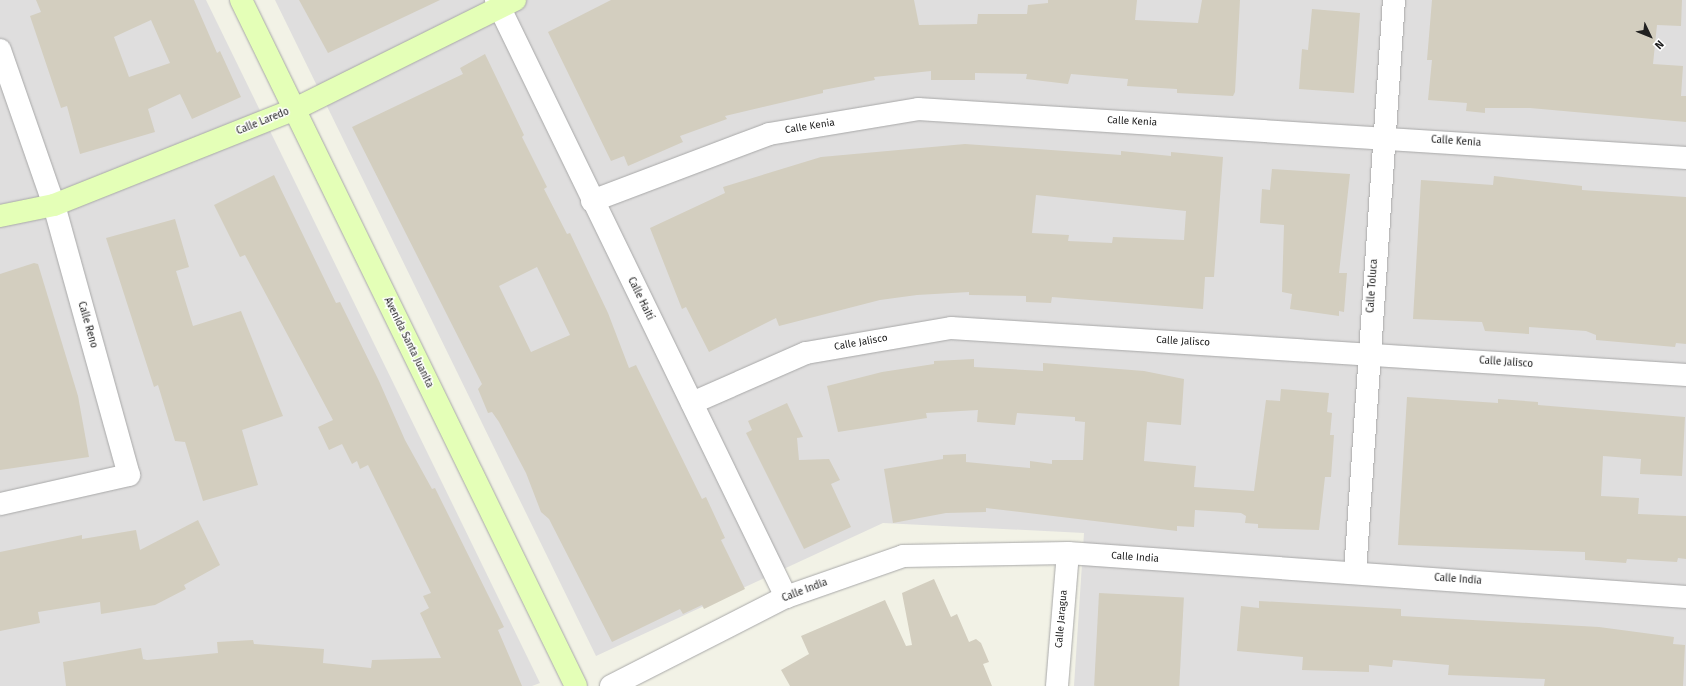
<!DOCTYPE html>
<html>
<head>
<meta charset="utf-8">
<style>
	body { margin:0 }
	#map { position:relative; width:1686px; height:686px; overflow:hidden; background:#f2f2e6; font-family:"Fira Sans",sans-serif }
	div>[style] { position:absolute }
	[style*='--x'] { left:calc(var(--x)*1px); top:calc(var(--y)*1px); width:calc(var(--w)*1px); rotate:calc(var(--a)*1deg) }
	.residential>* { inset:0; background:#dfdede }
	.building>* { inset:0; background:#d3cebf; transform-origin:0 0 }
	.roads { filter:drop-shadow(0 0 1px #a8a8a8) drop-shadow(0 0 1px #a8a8a8) }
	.street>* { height:22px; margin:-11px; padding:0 11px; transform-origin:11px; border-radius:11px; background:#fff }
	.secondary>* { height:22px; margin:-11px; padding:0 11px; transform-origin:11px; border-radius:11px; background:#e4ffb7 }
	span { translate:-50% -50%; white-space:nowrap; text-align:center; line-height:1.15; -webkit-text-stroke:3px #fff; paint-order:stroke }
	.street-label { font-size:10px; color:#212121 }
	.north { position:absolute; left:1630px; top:16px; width:40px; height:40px; -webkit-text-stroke:3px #fff; paint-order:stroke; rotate:133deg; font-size:11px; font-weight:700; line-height:16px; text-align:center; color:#212121 }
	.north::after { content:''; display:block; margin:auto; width:14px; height:18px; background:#212121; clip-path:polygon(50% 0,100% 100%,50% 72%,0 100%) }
</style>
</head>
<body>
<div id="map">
	<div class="residential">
		<i style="clip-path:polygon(0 0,206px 0,540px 683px,532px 686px,0 686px)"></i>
		<i style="clip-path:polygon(275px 0,1686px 0,1686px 686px,1074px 686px,1084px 533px,883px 523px,596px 656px)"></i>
	</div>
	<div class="building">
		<i style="clip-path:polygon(evenodd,36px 0,194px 0,217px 53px,220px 51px,241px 97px,192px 119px,180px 94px,148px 109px,155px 132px,80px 154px,67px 106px,61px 108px,30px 16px,41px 12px,36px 0,151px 20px,170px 63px,129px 77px,114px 37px,151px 20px)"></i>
		<i style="clip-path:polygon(299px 0,440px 0,328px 53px)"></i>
		<i style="clip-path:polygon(611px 0,914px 0,919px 25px,977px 24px,978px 14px,1027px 14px,1028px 5px,1048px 3px,1048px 0,1137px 0,1135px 20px,1198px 23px,1202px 0,1240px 0,1235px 92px,1233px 96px,1177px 93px,1177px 89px,1127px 86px,1128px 79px,1071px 74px,1068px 84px,1026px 79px,1027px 74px,975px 73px,975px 80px,931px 80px,931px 71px,874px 77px,875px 80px,823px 90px,823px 93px,725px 116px,727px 119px,680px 136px,683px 142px,628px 166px,624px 156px,611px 161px,548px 32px)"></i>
		<i style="clip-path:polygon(1432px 0,1682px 0,1681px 26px,1657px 25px,1653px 64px,1683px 66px,1681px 96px,1686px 96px,1686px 122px,1530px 108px,1485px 108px,1485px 113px,1466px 111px,1467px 103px,1428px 100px,1432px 60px,1427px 60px)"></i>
		<i style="clip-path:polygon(1312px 9px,1360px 13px,1354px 93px,1299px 89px,1302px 49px,1308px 50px)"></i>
		<i style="clip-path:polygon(evenodd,485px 54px,524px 135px,522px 137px,547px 187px,544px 189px,567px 234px,570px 233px,608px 313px,629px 368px,636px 365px,702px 499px,706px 497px,725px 538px,721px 540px,745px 589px,704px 609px,702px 605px,683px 614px,680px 609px,612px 642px,549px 519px,541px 512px,526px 473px,499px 422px,492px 412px,488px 413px,478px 389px,482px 384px,352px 127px,463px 74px,460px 68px,485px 54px,537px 267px,570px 335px,531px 352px,499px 286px,537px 267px)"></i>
		<i style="clip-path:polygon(evenodd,965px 144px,1121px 155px,1121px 151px,1171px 156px,1171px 152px,1223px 157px,1214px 277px,1205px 277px,1203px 309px,1052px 297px,1051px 303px,1026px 302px,1026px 296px,969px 295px,969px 292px,917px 295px,880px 300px,779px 326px,776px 318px,709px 352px,686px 307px,682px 309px,650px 228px,725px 193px,723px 187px,821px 157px,965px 144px,1036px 195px,1186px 211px,1184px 240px,1113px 237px,1112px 243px,1068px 241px,1069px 235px,1032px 233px,1036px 195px)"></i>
		<i style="clip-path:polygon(1272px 169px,1350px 174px,1339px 273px,1347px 273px,1344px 312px,1339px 311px,1339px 316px,1290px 309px,1292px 294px,1282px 292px,1284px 225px,1260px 223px,1262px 189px,1270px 190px)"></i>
		<i style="clip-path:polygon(274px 175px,336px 303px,340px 302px,379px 381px,405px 440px,432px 489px,435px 488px,504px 627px,498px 630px,522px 686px,66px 686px,63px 662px,141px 648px,143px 659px,147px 660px,218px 653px,217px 642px,253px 640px,254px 644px,324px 649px,323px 663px,371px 668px,372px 660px,441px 658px,420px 613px,429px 608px,423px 596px,431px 593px,368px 465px,360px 469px,357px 461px,352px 464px,342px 444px,329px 450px,318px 427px,333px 420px,245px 255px,240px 257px,214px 205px)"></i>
		<i style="clip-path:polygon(1494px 176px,1582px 186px,1582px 190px,1686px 197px,1686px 344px,1676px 343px,1675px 347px,1596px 340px,1596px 335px,1586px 331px,1529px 327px,1529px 334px,1485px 331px,1482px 322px,1413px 319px,1421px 180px,1493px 185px)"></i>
		<i style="clip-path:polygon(175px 219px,189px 267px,176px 271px,193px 326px,241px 311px,283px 416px,242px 430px,258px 485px,203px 501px,185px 442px,175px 441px,158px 385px,154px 387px,106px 238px)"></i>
		<i style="clip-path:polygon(34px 263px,38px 264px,78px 396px,89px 457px,0 470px,0 274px)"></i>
		<i style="clip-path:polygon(974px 359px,974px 367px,1043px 371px,1043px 363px,1144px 371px,1184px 379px,1181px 425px,1147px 422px,1144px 461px,1196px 466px,1194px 487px,1254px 491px,1266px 400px,1280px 401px,1281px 389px,1329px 393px,1327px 412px,1332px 413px,1330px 435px,1334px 435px,1331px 477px,1325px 477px,1319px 530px,1258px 528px,1258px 524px,1245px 523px,1246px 516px,1241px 513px,1195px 510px,1194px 527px,1177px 526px,1177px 531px,986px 508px,986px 512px,946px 513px,893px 523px,884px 469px,943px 459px,943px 455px,966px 454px,966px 462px,1030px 468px,1030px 461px,1052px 464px,1052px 460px,1083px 460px,1085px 422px,1075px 421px,1075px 417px,1017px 413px,1015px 425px,977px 422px,978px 410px,926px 413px,927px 418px,838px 432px,827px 386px,882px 372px,934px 364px,934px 361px)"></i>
		<i style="clip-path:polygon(1407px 397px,1498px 403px,1498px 399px,1538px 402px,1538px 405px,1685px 417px,1682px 476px,1640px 474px,1641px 459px,1603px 456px,1601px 496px,1639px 498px,1638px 514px,1686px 516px,1686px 559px,1678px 558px,1677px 562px,1627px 559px,1626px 563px,1585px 560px,1585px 552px,1398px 545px)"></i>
		<i style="clip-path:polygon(787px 403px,803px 437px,797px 438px,799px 460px,829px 459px,840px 480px,831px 484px,851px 527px,804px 549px,746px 433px,752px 430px,748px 421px)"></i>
		<i style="clip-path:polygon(198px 520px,220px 565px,184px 585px,186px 589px,155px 605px,101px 614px,100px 602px,38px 612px,40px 623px,0 631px,0 552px,82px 535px,82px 539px,136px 530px,140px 550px)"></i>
		<i style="clip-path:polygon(934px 579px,951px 617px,957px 614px,969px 642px,976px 639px,981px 643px,989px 662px,983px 664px,992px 686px,790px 686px,781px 670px,809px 654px,801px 636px,885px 600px,906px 646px,912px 645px,902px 593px)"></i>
		<i style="left:1099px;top:593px;width:85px;height:93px;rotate:3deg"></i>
		<i style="clip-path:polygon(1259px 601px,1401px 609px,1401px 616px,1599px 627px,1674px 637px,1673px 644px,1685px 645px,1683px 686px,1544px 686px,1545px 679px,1448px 675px,1449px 665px,1393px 660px,1392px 667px,1369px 665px,1369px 672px,1302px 670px,1303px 657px,1237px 651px,1241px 606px,1259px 608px)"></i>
	</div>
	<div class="roads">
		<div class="street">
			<i style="--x:496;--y:0;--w:664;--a:64.09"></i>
			<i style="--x:0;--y:50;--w:164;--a:70.8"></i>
			<i style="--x:54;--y:205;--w:280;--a:74.5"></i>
			<i style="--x:129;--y:475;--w:132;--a:167.3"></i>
			<i style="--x:592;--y:201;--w:189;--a:-20.7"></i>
			<i style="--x:769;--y:134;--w:151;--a:-9.5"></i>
			<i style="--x:918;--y:109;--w:770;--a:3.65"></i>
			<i style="--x:692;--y:403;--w:124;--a:-23.7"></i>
			<i style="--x:806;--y:353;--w:147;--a:-9.8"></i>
			<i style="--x:951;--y:328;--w:737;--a:3.66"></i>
			<i style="--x:1355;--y:573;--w:574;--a:-86.11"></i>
			<i style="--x:611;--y:686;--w:196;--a:-27"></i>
			<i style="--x:786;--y:597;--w:124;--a:-19.3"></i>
			<i style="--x:903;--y:556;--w:165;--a:-1"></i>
			<i style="--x:1068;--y:553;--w:620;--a:4.07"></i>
			<i style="--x:1057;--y:686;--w:133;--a:-85.3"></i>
		</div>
		<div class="secondary">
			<i style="--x:241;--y:0;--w:763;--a:63.97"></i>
			<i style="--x:0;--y:216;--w:55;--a:-11.5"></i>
			<i style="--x:54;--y:205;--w:257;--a:-21.7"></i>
			<i style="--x:293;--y:110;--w:248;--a:-26.4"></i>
		</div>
	</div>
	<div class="street-label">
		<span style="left:263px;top:122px;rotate:-22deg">Calle Laredo</span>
		<span style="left:1132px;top:122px;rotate:3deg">Calle Kenia</span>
		<span style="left:810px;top:127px;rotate:-9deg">Calle Kenia</span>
		<span style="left:1456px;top:142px;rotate:4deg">Calle Kenia</span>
		<span style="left:1373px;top:286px;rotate:-86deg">Calle Toluca</span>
		<span style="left:640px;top:299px;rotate:64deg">Calle Haití</span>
		<span style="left:87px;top:325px;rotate:74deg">Calle Reno</span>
		<span style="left:1183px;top:342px;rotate:3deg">Calle Jalisco</span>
		<span style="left:408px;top:343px;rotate:64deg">Avenida Santa Juanita</span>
		<span style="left:861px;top:343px;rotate:-10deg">Calle Jalisco</span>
		<span style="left:1506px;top:363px;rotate:4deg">Calle Jalisco</span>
		<span style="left:1135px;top:558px;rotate:4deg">Calle India</span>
		<span style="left:1458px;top:580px;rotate:4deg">Calle India</span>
		<span style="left:805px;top:591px;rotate:-21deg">Calle India</span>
		<span style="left:1062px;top:619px;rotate:-85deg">Calle Jaragua</span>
	</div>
	<div class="north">N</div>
</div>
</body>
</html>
